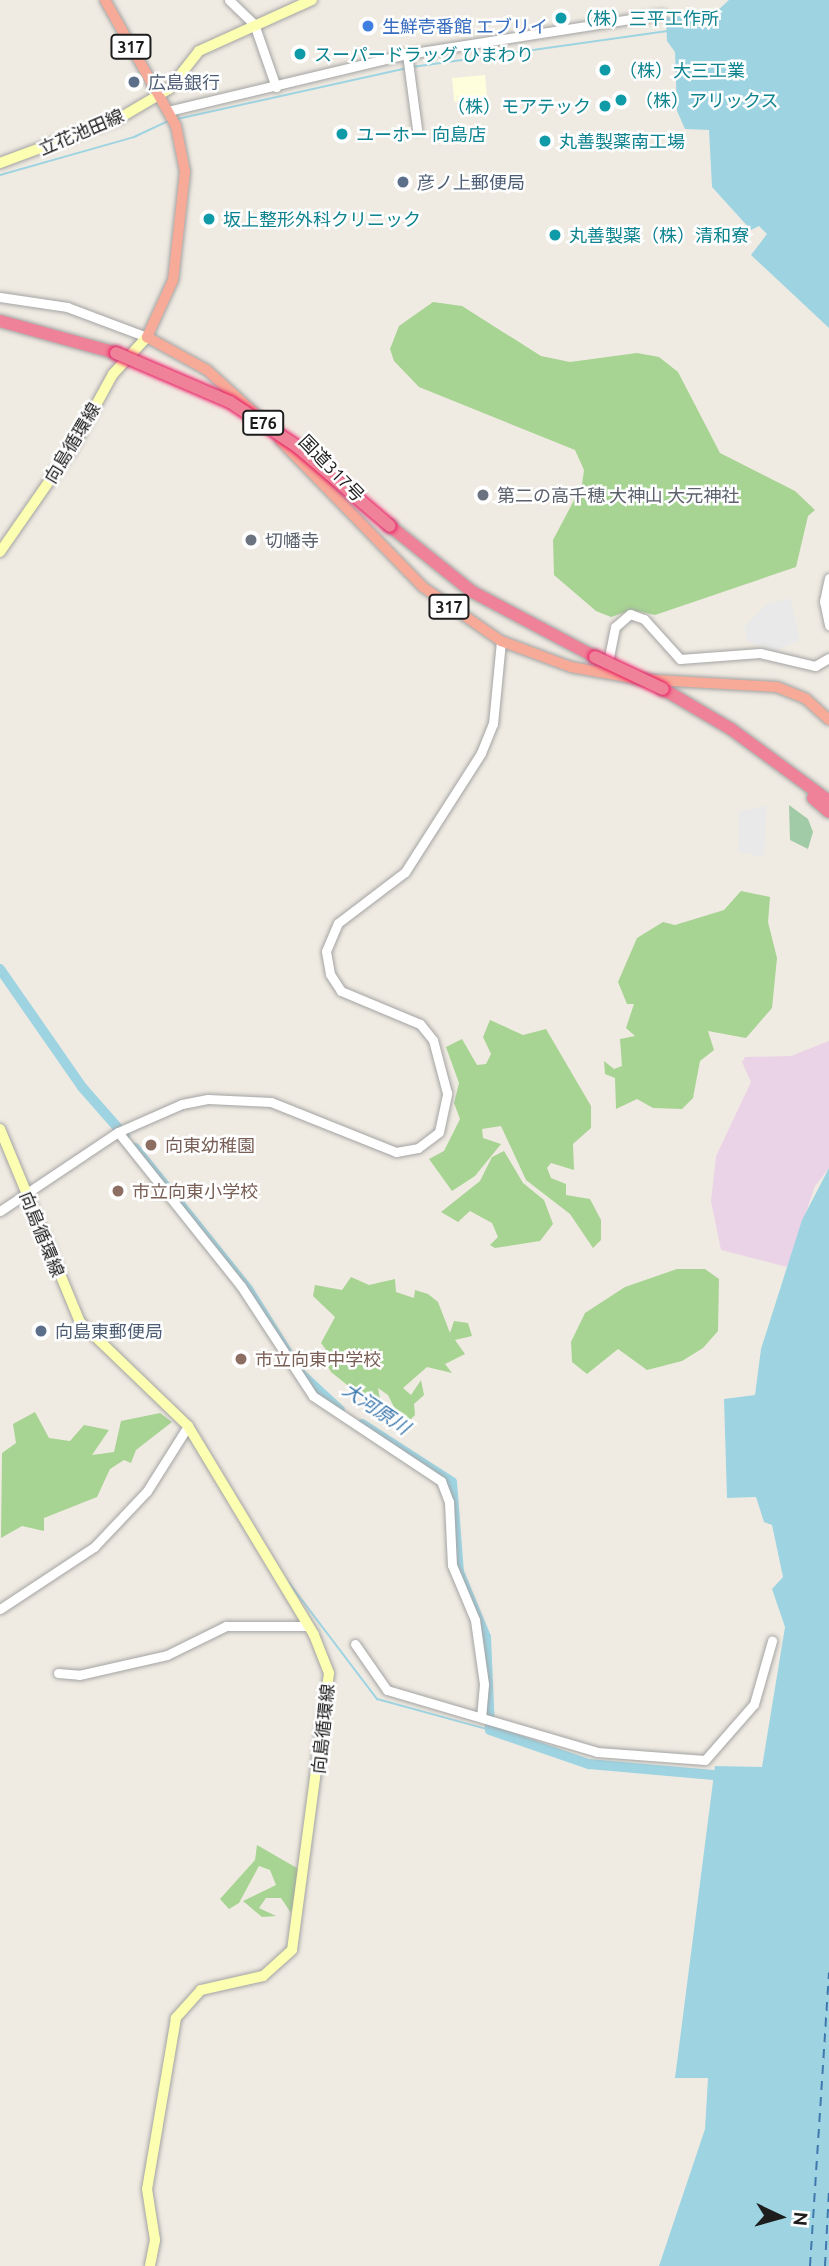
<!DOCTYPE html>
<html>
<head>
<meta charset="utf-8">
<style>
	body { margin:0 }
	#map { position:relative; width:829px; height:2266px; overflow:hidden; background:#f0ebe2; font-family:Ubuntu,"Noto Sans JP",sans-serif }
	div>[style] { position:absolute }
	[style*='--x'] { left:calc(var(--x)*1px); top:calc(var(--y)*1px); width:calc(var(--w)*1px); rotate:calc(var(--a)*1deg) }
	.industrial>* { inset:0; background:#ead3e6 }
	.education>* { inset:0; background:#fffedc; transform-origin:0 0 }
	.forest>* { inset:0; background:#a7d393 }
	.cemetery>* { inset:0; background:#a1cba7 }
	.parking>* { inset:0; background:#e9e9e9 }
	.water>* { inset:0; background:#9ed4e2 }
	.stream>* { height:2px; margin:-1px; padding:0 1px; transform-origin:1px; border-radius:1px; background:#9ed4e2 }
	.river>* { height:10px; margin:-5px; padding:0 5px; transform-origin:5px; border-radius:5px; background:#9ed4e2 }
	.ferry>* { height:2px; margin-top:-1px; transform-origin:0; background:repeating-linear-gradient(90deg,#3f79ae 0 9px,transparent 0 16px) }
	.roads { filter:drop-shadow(0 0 2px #a4a4a4) drop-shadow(0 0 2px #a4a4a4) }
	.tertiary>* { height:9px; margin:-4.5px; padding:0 4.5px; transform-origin:4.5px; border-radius:4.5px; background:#fff }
	.secondary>* { height:10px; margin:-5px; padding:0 5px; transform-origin:5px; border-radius:5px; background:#fcffb1 }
	.trunk>* { height:10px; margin:-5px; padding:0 5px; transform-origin:5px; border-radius:5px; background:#f7aa98 }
	.motorway>* { height:12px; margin:-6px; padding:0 6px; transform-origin:6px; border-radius:6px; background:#ef8298 }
	.bridges { filter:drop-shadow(0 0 2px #ea1360) drop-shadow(0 0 2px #ea1360) }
	.motorway-bridge>* { height:12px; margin:-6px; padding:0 6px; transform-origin:6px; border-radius:6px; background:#ef8298 }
	.dots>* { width:19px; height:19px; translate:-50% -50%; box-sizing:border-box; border:4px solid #fff; border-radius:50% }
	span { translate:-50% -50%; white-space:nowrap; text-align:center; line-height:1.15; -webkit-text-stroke:5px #fff; paint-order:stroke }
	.shield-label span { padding:2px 5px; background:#fff; border:2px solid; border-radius:5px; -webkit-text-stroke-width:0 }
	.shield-label { font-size:16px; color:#1d1d1d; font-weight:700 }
	.culture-label { font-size:18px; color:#0d838f }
	.left { translate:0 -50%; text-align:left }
	.right { translate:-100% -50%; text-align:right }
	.shop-label { font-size:18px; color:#366cbe }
	.service-label { font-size:18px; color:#4e5e75 }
	.street-label { font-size:18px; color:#1d1d1d }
	.worship-label { font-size:18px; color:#5b616d }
	.education-label { font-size:18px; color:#785e54 }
	.water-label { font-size:19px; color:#3f79ae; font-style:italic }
	.north { position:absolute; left:745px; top:2182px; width:70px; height:70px; -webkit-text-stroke:5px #fff; paint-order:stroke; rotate:95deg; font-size:19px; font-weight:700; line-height:28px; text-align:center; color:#1d1d1d }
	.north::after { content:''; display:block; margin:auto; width:24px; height:32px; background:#1d1d1d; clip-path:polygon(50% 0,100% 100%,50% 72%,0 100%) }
</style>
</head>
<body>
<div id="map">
	<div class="industrial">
		<i style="clip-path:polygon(829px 1041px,829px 1168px,815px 1186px,787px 1267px,721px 1250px,711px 1201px,716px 1156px,751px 1082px,742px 1062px,745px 1057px,791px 1056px)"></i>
	</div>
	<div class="education">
		<i style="left:485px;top:75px;width:24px;height:33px;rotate:85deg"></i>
	</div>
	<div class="forest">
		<i style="clip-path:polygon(433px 302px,462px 306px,541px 356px,570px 362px,637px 353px,659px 357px,678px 372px,720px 453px,795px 491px,815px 510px,808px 516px,796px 567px,655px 615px,632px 610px,611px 617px,596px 611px,554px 575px,553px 540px,582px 485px,584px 470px,575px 450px,419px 387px,394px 361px,390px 349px,399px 326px)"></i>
		<i style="clip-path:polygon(741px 891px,770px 897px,768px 922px,777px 958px,772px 1008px,746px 1038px,708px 1031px,714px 1050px,700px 1061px,693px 1098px,682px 1109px,653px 1108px,637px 1099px,616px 1109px,615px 1078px,605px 1074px,604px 1061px,614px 1069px,622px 1066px,620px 1039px,635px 1036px,626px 1028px,634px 1004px,627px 1004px,618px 982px,637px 938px,663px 922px,675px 925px,724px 910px)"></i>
		<i style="clip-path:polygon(490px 1020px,523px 1035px,546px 1029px,591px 1106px,591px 1128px,573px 1144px,574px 1170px,551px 1163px,547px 1168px,551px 1178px,566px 1184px,566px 1195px,590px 1199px,601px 1220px,601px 1240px,593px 1248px,570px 1214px,526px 1180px,501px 1126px,482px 1129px,483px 1138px,501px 1144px,475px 1176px,452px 1191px,429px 1159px,444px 1151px,460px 1119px,454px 1103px,459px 1083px,446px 1047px,462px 1039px,477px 1065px,486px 1064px,491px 1054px,483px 1037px)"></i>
		<i style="clip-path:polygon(504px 1151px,523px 1183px,544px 1200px,553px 1224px,540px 1241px,495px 1248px,490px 1245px,498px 1237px,492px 1223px,470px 1211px,458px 1222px,441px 1212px,480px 1181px,492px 1157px)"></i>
		<i style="clip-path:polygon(677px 1269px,705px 1269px,719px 1279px,718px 1331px,703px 1348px,682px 1361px,647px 1370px,618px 1349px,587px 1374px,572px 1362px,571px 1342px,585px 1313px,625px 1287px)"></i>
		<i style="clip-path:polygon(351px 1277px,369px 1285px,395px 1279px,396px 1292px,414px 1298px,415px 1290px,428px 1294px,438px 1302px,450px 1333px,454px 1321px,468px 1323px,472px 1336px,455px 1340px,465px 1354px,445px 1364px,452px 1373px,427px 1367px,403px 1388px,411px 1395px,421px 1380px,424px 1395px,414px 1404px,415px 1415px,409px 1421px,401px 1421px,388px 1395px,378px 1388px,380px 1399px,366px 1400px,331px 1372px,324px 1360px,327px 1351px,321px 1343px,335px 1317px,313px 1296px,315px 1285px,342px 1290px)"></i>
		<i style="clip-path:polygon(35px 1412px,49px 1438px,70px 1441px,84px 1425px,109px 1430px,92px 1455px,114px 1452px,121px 1421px,160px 1413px,172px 1422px,136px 1450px,131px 1463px,124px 1460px,110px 1469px,97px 1497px,44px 1518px,44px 1531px,22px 1526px,1px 1538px,2px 1453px,16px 1443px,13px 1424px)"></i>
		<i style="clip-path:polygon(257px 1845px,302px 1871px,291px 1913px,281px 1898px,266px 1898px,259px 1908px,276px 1916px,262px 1917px,243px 1901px,276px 1885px,270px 1870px,259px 1866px,239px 1903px,229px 1909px,220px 1899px,255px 1860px)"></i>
	</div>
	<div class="cemetery">
		<i style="clip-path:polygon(789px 805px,808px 819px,813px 832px,808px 849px,790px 840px)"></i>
	</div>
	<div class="parking">
		<i style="clip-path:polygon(790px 598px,800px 640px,776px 651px,747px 641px,744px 627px,766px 605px)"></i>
		<i style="clip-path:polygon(767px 806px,764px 857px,738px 852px,739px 811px)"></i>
	</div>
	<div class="water">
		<i style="clip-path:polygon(729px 0,829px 0,829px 328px,751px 255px,767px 234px,759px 226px,751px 230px,712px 187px,709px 130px,685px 129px,677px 111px,675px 52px,667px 41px,666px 18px,717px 11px)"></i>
		<i style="clip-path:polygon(829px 1168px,829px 2266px,659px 2266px,705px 2129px,708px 2078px,675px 2078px,715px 1766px,762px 1767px,785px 1627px,772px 1589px,783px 1577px,772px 1525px,764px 1522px,756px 1497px,727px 1498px,724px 1399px,755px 1395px,761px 1349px,802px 1220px)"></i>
	</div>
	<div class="stream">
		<i style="--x:412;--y:67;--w:258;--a:-8"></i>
		<i style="--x:177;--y:119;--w:236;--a:-12.5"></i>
		<i style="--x:0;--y:175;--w:139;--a:-15.8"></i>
		<i style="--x:134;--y:137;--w:38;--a:-25"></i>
		<i style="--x:289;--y:1583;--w:146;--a:52.8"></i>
		<i style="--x:377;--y:1699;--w:117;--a:15.3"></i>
	</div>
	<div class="river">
		<i style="--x:0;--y:969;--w:144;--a:55.2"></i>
		<i style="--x:82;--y:1087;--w:65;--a:48.7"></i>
		<i style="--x:135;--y:1148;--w:181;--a:51.3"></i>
		<i style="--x:248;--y:1289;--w:100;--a:58.1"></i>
		<i style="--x:301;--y:1374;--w:53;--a:42.7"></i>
		<i style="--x:362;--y:1424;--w:107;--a:32.8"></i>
		<i style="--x:452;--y:1482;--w:90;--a:85.6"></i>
		<i style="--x:459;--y:1572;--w:70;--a:67.4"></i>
		<i style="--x:486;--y:1637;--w:93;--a:87.5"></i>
		<i style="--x:490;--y:1730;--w:105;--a:19"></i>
		<i style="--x:589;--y:1764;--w:125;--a:5"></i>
	</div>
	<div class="ferry">
		<i style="--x:810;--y:2266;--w:294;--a:-86.3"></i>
		<i style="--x:825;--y:2266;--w:76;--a:-87"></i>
	</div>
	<div class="roads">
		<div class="tertiary">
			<i style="--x:229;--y:0;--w:35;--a:44"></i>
			<i style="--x:254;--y:24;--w:67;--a:70.8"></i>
			<i style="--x:407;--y:54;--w:76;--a:82.4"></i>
			<i style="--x:168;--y:111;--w:246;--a:-13.4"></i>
			<i style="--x:407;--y:54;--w:258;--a:-8.9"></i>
			<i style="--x:0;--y:297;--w:68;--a:8.5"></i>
			<i style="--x:67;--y:307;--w:85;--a:20.6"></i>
			<i style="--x:829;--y:578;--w:24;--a:102"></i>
			<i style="--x:824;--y:601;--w:25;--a:78"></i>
			<i style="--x:607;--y:667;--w:41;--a:-78.7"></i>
			<i style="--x:615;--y:627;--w:20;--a:-41"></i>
			<i style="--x:630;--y:614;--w:15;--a:20"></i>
			<i style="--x:644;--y:619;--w:54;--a:48"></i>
			<i style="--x:680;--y:659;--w:80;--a:-4.3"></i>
			<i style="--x:760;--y:653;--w:57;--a:13.3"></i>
			<i style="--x:815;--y:666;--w:16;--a:-30"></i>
			<i style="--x:118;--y:1132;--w:197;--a:51.4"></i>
			<i style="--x:241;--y:1286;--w:131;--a:56.8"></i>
			<i style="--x:313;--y:1396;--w:154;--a:33.6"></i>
			<i style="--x:441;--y:1481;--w:22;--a:69"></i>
			<i style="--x:449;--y:1502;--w:63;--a:87.3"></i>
			<i style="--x:452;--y:1565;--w:60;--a:67.3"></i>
			<i style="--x:475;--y:1620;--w:65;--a:82"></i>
			<i style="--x:484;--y:1684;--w:32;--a:95"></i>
			<i style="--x:0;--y:1211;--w:142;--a:-33.8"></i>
			<i style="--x:118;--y:1132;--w:70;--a:-23.6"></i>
			<i style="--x:182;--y:1104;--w:26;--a:-11"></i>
			<i style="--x:208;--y:1099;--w:63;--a:2.7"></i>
			<i style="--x:271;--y:1102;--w:135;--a:21.8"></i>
			<i style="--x:396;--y:1152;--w:22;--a:-10"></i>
			<i style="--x:418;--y:1148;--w:26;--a:-37"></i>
			<i style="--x:439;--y:1132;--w:40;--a:-78"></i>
			<i style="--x:447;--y:1093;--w:55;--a:-104.8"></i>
			<i style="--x:433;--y:1040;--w:21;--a:-129"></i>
			<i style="--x:420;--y:1024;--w:86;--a:-157.3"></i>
			<i style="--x:341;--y:991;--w:20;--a:-123"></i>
			<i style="--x:330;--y:974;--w:23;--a:-100"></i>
			<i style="--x:326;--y:951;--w:30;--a:-67"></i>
			<i style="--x:338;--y:923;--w:84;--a:-37.3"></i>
			<i style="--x:405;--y:872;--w:141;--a:-57.4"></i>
			<i style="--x:481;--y:753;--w:31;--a:-68"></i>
			<i style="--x:493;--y:724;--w:83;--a:-84.5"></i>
			<i style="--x:0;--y:1609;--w:113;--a:-33.4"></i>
			<i style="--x:94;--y:1547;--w:77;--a:-46.6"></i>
			<i style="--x:147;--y:1491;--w:77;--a:-57.8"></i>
			<i style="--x:355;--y:1644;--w:56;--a:55.2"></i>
			<i style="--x:387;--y:1690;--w:219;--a:16.4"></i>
			<i style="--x:597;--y:1752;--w:108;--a:4.2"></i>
			<i style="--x:705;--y:1760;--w:74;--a:-48.8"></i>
			<i style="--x:754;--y:1704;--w:66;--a:-74.1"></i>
			<i style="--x:58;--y:1673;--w:21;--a:5"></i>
			<i style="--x:79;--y:1675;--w:90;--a:-12.8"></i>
			<i style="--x:167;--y:1655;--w:66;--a:-26.2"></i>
			<i style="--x:226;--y:1626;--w:82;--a:0"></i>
		</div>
		<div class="secondary">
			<i style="--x:0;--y:163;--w:126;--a:-20.4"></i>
			<i style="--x:118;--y:119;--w:59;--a:-30.5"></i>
			<i style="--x:169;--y:89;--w:48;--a:-51.7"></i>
			<i style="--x:199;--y:51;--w:124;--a:-24.3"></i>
			<i style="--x:0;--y:552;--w:128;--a:-55.2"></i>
			<i style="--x:73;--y:447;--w:83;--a:-61.3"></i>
			<i style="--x:113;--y:374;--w:50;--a:-47.4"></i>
			<i style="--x:0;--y:1129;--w:209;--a:67.5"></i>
			<i style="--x:80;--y:1322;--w:150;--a:43.9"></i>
			<i style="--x:188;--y:1426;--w:244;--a:58.9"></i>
			<i style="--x:314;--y:1635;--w:41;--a:68.5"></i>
			<i style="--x:329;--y:1673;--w:279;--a:97.6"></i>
			<i style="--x:292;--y:1950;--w:39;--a:138"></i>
			<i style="--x:263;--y:1976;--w:64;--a:167.3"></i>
			<i style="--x:201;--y:1990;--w:38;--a:132"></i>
			<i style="--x:176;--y:2018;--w:173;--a:99.6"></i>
			<i style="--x:147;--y:2189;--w:52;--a:81.1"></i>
			<i style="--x:155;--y:2240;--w:26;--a:101"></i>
		</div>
		<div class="trunk">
			<i style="--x:105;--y:0;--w:145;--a:60.6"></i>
			<i style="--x:176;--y:126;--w:47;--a:78.9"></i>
			<i style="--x:185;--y:172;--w:109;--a:96.3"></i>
			<i style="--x:173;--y:280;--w:63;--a:114.5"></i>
			<i style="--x:147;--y:337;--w:68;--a:28.8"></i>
			<i style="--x:207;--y:370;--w:72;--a:42.2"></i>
			<i style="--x:280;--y:440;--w:205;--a:45.8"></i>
			<i style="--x:423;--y:587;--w:95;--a:34.7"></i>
			<i style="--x:501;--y:641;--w:75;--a:20.4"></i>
			<i style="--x:571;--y:667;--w:68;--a:10.2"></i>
			<i style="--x:638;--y:679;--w:139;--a:3.3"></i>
			<i style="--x:777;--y:687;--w:31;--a:22"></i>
			<i style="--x:806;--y:699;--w:31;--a:42"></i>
		</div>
		<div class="motorway">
			<i style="--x:0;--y:321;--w:120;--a:15.4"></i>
			<i style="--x:390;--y:526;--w:104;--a:38.7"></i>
			<i style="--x:471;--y:591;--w:140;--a:28"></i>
			<i style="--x:663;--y:689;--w:79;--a:30.5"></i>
			<i style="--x:731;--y:729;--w:122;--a:36.3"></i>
			<i style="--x:813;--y:798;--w:21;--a:41"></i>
		</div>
	</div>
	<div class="bridges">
		<div class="motorway-bridge">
			<i style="--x:116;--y:353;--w:124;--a:23.3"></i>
			<i style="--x:230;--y:402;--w:82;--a:33.5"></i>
			<i style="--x:298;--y:447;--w:121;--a:40.7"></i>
			<i style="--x:595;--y:657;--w:75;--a:25.2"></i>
		</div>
	</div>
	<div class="dots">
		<i style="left:561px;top:18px;background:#0f9aa8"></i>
		<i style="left:368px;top:26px;background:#3f7fe0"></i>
		<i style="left:300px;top:54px;background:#0f9aa8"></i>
		<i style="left:605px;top:70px;background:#0f9aa8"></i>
		<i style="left:134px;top:82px;background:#5c6f8a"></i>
		<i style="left:621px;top:100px;background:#0f9aa8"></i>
		<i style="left:605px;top:106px;background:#0f9aa8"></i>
		<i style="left:342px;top:134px;background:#0f9aa8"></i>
		<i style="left:545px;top:141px;background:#0f9aa8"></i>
		<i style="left:403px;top:182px;background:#5c6f8a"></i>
		<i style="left:209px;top:219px;background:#0f9aa8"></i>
		<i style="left:555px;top:235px;background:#0f9aa8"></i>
		<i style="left:483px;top:495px;background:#6b7280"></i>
		<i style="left:251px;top:540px;background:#6b7280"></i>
		<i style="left:151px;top:1145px;background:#8d6e63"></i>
		<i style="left:118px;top:1191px;background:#8d6e63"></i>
		<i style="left:41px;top:1331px;background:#5c6f8a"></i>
		<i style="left:241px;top:1359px;background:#8d6e63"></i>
	</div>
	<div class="shield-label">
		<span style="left:131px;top:47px">317</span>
		<span style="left:263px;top:423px">E76</span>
		<span style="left:449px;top:607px">317</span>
	</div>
	<div class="culture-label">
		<span class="left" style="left:575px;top:18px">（株）三平工作所</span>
		<span class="left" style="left:314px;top:54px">スーパードラッグ ひまわり</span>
		<span class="left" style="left:619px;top:70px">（株）大三工業</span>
		<span class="left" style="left:635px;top:100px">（株）アリックス</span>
		<span class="right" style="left:591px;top:106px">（株）モアテック</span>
		<span class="left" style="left:356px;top:134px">ユーホー 向島店</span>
		<span class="left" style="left:559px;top:141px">丸善製薬南工場</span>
		<span class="left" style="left:223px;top:219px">坂上整形外科クリニック</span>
		<span class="left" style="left:569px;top:235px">丸善製薬（株）清和寮</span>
	</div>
	<div class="shop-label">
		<span class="left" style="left:382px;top:26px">生鮮壱番館 エブリイ</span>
	</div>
	<div class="service-label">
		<span class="left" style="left:148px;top:82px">広島銀行</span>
		<span class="left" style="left:417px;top:182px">彦ノ上郵便局</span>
		<span class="left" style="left:55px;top:1331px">向島東郵便局</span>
	</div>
	<div class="street-label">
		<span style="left:81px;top:132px;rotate:-23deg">立花池田線</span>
		<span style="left:72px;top:443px;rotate:-59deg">向島循環線</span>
		<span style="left:332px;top:468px;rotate:46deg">国道317号</span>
		<span style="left:42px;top:1234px;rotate:68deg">向島循環線</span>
		<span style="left:323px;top:1729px;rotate:-84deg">向島循環線</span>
	</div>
	<div class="worship-label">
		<span class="left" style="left:497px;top:495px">第二の高千穂 大神山 大元神社</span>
		<span class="left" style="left:265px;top:540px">切幡寺</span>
	</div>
	<div class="education-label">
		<span class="left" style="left:165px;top:1145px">向東幼稚園</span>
		<span class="left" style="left:132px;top:1191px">市立向東小学校</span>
		<span class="left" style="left:255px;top:1359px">市立向東中学校</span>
	</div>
	<div class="water-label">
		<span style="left:376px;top:1409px;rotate:34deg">大河原川</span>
	</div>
	<div class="north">N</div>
</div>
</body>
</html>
